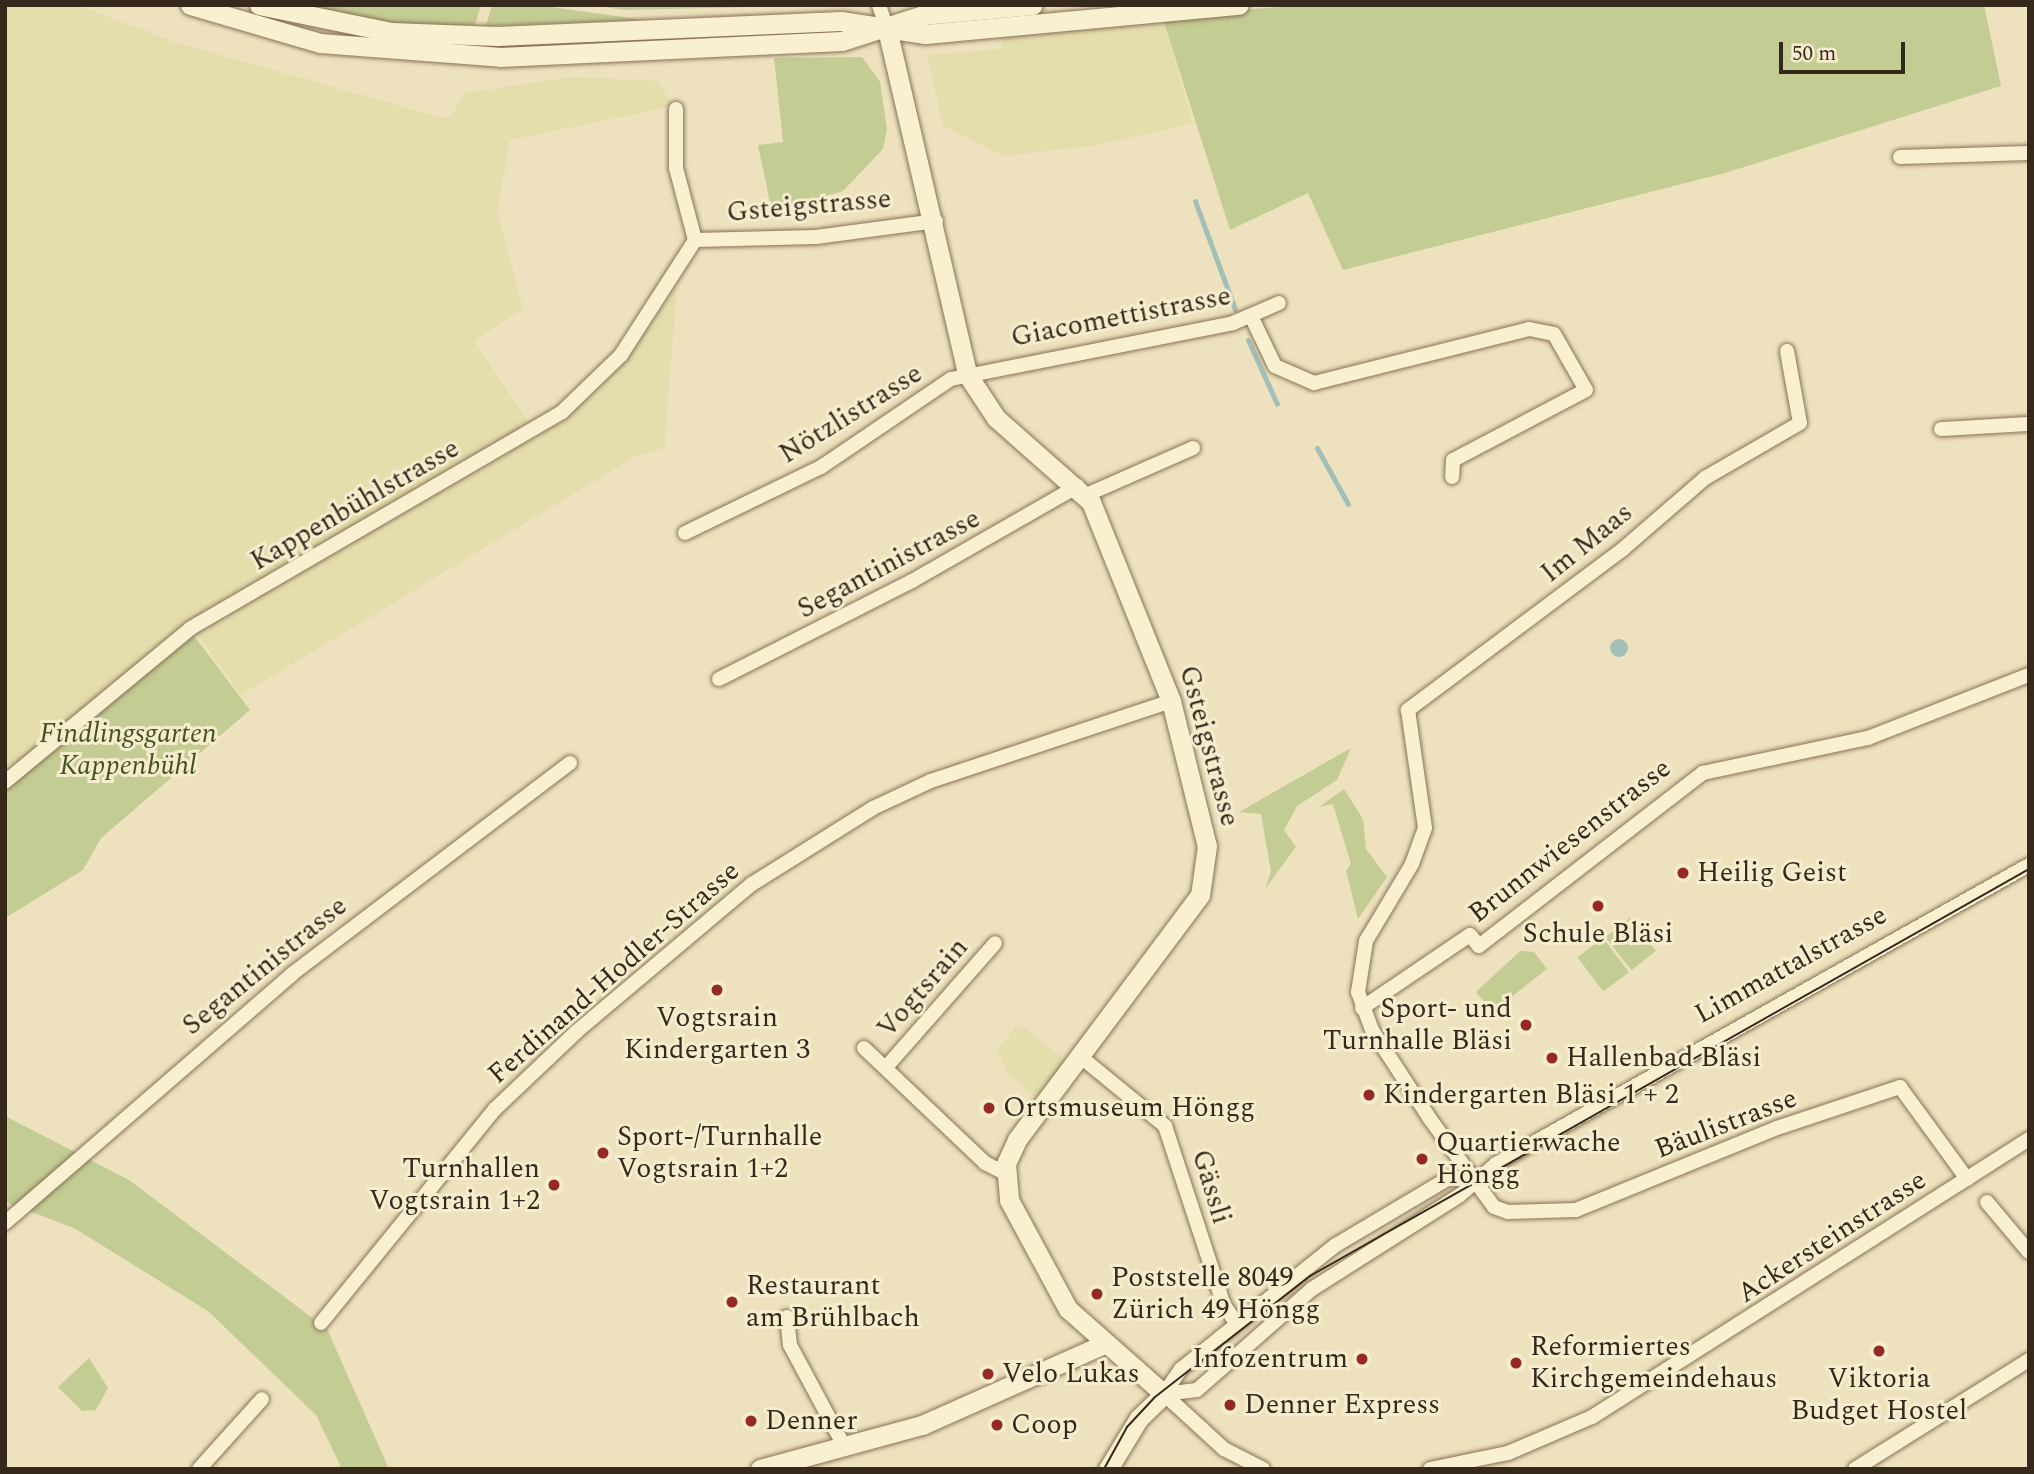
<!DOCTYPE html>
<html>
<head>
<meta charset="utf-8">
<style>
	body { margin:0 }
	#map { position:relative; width:2034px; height:1474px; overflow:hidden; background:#eee2be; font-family:Spectral,serif }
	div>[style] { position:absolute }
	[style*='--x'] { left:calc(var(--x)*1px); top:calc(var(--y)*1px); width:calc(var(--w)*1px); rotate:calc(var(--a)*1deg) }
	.farmland>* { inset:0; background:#e4ddac }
	.green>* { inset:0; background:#c3cc92; transform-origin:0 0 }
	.water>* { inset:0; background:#a2c0b8 }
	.round { border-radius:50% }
	.stream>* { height:5px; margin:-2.5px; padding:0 2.5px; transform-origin:2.5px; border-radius:2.5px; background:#a2c0b8 }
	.roads { filter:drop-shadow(0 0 2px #877257) drop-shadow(0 0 2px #877257) }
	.minor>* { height:14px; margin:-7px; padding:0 7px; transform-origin:7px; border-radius:7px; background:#f9efd1 }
	.tertiary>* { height:19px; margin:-9.5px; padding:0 9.5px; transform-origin:9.5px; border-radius:9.5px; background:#f9efd1 }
	.tram>* { height:2px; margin:-1px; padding:0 1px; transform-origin:1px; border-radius:1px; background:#36291c }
	.dots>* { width:19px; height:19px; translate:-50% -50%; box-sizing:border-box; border:4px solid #f6ecce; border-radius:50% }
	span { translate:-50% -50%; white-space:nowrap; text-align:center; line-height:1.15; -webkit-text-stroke:6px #f6ecce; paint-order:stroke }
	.street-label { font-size:28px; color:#36291c }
	.park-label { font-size:28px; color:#455222; font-style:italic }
	.poi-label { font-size:28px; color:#36291c }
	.left { translate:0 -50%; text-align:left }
	.right { translate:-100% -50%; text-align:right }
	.frame { position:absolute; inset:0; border:7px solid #36291c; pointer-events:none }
	.scale { position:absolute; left:1779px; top:42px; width:126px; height:32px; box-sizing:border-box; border:4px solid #36291c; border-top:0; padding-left:9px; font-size:21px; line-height:24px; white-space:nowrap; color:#36291c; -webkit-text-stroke:5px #f6ecce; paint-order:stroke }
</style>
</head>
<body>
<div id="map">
	<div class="farmland">
		<i style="clip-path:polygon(5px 5px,78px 5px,171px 41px,435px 116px,450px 118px,465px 93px,570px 77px,657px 81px,674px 106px,510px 140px,497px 211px,523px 308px,474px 341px,536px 433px,599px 386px,677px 287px,664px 448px,636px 456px,241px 695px,189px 623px,5px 777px)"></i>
		<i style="clip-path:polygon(1162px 16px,1193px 123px,1098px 145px,1003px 156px,943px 126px,927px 55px,1002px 49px,1002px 32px)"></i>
		<i style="clip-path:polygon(1018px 1023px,1067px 1061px,1035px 1097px,1008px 1073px,997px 1050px)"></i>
	</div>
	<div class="green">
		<i style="clip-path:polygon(298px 5px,481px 5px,475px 25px,464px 26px,392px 23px)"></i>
		<i style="clip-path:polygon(492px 5px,538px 5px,644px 20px,486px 26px)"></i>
		<i style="clip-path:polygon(592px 5px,832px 5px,624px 10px)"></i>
		<i style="clip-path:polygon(1304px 5px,1984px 5px,2001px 86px,1725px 173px,1343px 270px,1308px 193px,1230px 230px,1162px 16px)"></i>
		<i style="clip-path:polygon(862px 57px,880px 82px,887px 129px,883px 149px,843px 191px,772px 212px,758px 145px,783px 142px,774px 58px)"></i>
		<i style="clip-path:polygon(192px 633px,250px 710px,101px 838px,83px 870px,5px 918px,5px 788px)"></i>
		<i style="clip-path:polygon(1351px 748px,1337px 780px,1297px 806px,1284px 830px,1296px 847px,1265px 889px,1271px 872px,1261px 814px,1239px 812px)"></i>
		<i style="clip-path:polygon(1344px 789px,1363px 819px,1366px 849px,1387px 877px,1358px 919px,1346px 871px,1351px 864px,1333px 804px,1319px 807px)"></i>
		<i style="left:1630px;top:918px;width:42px;height:31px;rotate:52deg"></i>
		<i style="left:1603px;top:938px;width:43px;height:32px;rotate:53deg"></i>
		<i style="clip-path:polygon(1520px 951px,1534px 952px,1547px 969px,1492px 1012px,1476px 992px)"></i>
		<i style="clip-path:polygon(5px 1116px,129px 1180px,327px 1329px,389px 1469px,342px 1469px,316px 1415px,208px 1311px,74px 1228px,5px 1202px)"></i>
		<i style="clip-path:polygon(89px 1358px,108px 1388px,96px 1410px,82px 1411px,58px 1387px)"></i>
	</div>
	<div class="water">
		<i class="round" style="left:1610px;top:639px;width:18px;height:18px"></i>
	</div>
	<div class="stream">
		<i style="--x:1195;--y:201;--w:115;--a:69.7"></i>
		<i style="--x:1248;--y:340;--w:70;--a:65.6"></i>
		<i style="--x:1317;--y:448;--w:64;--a:61"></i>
	</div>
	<div class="roads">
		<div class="minor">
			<i style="--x:879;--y:5;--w:25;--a:72"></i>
			<i style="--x:676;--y:109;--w:59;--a:90"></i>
			<i style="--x:676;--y:168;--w:74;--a:75.2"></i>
			<i style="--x:1900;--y:157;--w:129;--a:-1.8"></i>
			<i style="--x:695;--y:240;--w:121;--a:-1.4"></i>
			<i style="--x:816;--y:237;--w:121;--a:-7.6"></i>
			<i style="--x:1251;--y:316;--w:55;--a:64.4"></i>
			<i style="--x:1275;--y:366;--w:43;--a:23.6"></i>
			<i style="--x:1314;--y:383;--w:222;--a:-14.1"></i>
			<i style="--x:1529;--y:329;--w:25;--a:11"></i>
			<i style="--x:1554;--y:334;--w:64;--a:60.3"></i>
			<i style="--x:1586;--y:390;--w:150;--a:152.2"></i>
			<i style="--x:1453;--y:460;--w:17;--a:93"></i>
			<i style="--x:1787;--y:351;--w:73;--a:79.8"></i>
			<i style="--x:1800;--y:423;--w:110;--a:149.9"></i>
			<i style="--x:1705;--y:478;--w:108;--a:139.1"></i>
			<i style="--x:1623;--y:549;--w:269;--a:143.2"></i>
			<i style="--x:1408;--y:710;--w:119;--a:81.8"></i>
			<i style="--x:1425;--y:828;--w:38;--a:110"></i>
			<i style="--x:1412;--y:864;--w:90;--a:120.9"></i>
			<i style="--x:1366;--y:941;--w:52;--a:98.9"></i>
			<i style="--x:1358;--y:992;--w:40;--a:69.8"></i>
			<i style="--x:1372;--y:1030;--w:106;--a:56.9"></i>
			<i style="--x:1430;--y:1119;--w:109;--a:54"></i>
			<i style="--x:1494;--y:1207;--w:15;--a:20"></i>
			<i style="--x:1508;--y:1212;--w:68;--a:-1.7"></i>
			<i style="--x:1576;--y:1210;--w:217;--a:-22.2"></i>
			<i style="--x:1777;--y:1128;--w:130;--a:-18.4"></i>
			<i style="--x:1900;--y:1087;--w:114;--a:53.9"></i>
			<i style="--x:1941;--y:429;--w:88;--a:-3.3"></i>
			<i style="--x:1086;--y:495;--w:117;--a:-23.7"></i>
			<i style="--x:685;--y:533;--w:151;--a:-25.9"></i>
			<i style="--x:821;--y:467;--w:157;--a:-34.1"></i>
			<i style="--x:951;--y:379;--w:288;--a:-11.2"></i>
			<i style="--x:1233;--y:323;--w:50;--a:-23.5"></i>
			<i style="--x:719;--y:679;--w:216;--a:-26.9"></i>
			<i style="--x:912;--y:581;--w:191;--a:-29.8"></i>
			<i style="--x:5;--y:782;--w:241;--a:-39.6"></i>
			<i style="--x:191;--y:628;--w:429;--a:-30.2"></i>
			<i style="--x:562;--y:412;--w:82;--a:-44"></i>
			<i style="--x:621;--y:355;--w:137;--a:-57.2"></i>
			<i style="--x:1362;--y:1008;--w:130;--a:-34.1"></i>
			<i style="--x:1470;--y:935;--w:14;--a:51"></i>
			<i style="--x:1479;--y:946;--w:283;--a:-37.7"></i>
			<i style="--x:1703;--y:773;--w:169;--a:-12"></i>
			<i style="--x:1868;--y:738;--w:173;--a:-21.4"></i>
			<i style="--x:864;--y:1048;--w:167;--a:43.5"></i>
			<i style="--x:985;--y:1163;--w:22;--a:27"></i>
			<i style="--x:1081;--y:1057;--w:109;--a:39.4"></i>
			<i style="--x:1165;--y:1126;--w:188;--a:71.8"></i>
			<i style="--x:1224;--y:1305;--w:23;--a:56"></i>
			<i style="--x:888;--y:1065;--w:162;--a:-48.7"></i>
			<i style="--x:1987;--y:1202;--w:65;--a:50"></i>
			<i style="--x:5;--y:1223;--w:380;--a:-40.9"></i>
			<i style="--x:292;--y:974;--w:349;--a:-37.2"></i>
			<i style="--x:787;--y:1317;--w:28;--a:84"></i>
			<i style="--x:790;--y:1345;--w:112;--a:61.8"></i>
			<i style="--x:321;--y:1323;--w:276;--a:-50.9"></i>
			<i style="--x:495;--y:1109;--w:112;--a:-43.5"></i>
			<i style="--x:576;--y:1032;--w:230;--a:-40.1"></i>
			<i style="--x:752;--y:884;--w:143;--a:-32.1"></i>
			<i style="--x:873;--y:808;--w:64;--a:-25"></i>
			<i style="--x:931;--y:781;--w:253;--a:-18.4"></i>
			<i style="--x:1164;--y:1394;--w:33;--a:-7"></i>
			<i style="--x:1197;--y:1390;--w:153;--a:-41.3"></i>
			<i style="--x:1312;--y:1289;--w:175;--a:-32.4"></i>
			<i style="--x:1460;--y:1195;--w:48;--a:-40.7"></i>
			<i style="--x:1496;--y:1164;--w:611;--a:-29.29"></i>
			<i style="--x:1164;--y:1394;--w:30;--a:-56"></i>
			<i style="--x:1181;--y:1369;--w:198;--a:-38.7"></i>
			<i style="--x:1336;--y:1245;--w:131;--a:-30.7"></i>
			<i style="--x:1449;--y:1178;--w:24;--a:2"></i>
			<i style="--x:1164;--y:1394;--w:81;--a:42.5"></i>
			<i style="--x:1224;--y:1449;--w:44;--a:27.1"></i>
			<i style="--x:199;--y:1469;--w:94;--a:-48"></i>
			<i style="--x:1430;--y:1469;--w:80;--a:-11.6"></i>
			<i style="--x:1508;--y:1453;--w:91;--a:-23.2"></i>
			<i style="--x:1592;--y:1417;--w:518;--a:-32.46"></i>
			<i style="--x:1855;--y:1469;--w:205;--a:-32.1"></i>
		</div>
		<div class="tertiary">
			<i style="--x:190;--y:5;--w:135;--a:16.3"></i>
			<i style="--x:320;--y:43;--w:181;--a:4.4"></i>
			<i style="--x:500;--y:57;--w:342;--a:-2.7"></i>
			<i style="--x:842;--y:41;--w:85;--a:-17.8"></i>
			<i style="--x:923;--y:15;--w:110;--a:-5.2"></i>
			<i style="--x:259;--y:5;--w:135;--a:11.6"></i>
			<i style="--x:391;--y:32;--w:106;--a:2.2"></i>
			<i style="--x:497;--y:36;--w:344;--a:-2.5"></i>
			<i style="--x:841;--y:21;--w:85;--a:8.8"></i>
			<i style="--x:925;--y:34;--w:315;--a:-5.3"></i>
			<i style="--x:887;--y:29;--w:354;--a:76.9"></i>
			<i style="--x:967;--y:374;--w:53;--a:56.6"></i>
			<i style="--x:996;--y:418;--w:127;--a:41.5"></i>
			<i style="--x:1091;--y:502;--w:214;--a:68.1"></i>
			<i style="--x:1171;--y:701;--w:149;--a:76.1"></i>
			<i style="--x:1207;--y:846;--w:49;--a:98.1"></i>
			<i style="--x:1200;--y:895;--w:306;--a:126.8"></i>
			<i style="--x:1017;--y:1140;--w:26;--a:115"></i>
			<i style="--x:1006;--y:1164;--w:36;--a:85"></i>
			<i style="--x:1009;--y:1200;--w:124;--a:61.6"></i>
			<i style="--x:1068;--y:1309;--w:128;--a:41.5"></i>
			<i style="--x:1164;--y:1394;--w:35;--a:136"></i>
			<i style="--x:1139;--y:1418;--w:60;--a:121.3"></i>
			<i style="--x:760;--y:1469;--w:168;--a:-15.2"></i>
			<i style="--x:922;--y:1425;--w:199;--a:-24"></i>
		</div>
	</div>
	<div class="tram">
		<i style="--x:1104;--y:1469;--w:48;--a:-61.3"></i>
		<i style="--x:1127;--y:1427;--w:41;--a:-47"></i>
		<i style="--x:1155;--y:1397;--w:197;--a:-38"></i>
		<i style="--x:1310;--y:1276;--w:826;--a:-29.51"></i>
	</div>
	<div class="dots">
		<i style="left:1683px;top:873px;background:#962926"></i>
		<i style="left:1598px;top:906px;background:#962926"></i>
		<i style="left:717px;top:990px;background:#962926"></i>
		<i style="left:1526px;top:1025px;background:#962926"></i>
		<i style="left:1552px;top:1058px;background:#962926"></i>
		<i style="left:1369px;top:1095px;background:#962926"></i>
		<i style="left:989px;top:1108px;background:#962926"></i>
		<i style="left:603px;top:1153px;background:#962926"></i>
		<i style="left:1422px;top:1159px;background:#962926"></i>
		<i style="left:554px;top:1185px;background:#962926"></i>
		<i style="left:1097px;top:1294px;background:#962926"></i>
		<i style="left:732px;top:1302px;background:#962926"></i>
		<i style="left:1879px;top:1351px;background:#962926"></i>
		<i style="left:1362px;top:1359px;background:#962926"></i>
		<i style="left:1516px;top:1363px;background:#962926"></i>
		<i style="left:988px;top:1374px;background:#962926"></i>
		<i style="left:1230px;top:1405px;background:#962926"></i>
		<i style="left:751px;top:1421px;background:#962926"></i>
		<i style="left:997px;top:1425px;background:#962926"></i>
	</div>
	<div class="street-label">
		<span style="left:809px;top:206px;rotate:-5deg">Gsteigstrasse</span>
		<span style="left:1121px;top:317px;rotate:-11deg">Giacomettistrasse</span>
		<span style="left:851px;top:414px;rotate:-32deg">Nötzlistrasse</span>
		<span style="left:355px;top:505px;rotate:-30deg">Kappenbühlstrasse</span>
		<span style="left:1587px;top:543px;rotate:-39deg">Im Maas</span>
		<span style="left:889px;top:564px;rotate:-28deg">Segantinistrasse</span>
		<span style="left:1209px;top:746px;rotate:75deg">Gsteigstrasse</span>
		<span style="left:1570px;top:841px;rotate:-38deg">Brunnwiesenstrasse</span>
		<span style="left:1791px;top:965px;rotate:-29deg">Limmattalstrasse</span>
		<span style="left:265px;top:966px;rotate:-39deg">Segantinistrasse</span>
		<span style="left:614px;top:973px;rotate:-41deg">Ferdinand-Hodler-Strasse</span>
		<span style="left:923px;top:988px;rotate:-49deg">Vogtsrain</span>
		<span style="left:1726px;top:1124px;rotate:-21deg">Bäulistrasse</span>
		<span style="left:1211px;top:1187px;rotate:73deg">Gässli</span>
		<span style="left:1832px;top:1237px;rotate:-33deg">Ackersteinstrasse</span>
	</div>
	<div class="park-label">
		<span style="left:128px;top:750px">Findlingsgarten<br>Kappenbühl</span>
	</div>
	<div class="poi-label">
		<span class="left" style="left:1697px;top:873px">Heilig Geist</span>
		<span style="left:1598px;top:934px">Schule Bläsi</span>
		<span class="right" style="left:1512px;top:1025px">Sport- und<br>Turnhalle Bläsi</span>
		<span style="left:717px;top:1034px">Vogtsrain<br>Kindergarten 3</span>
		<span class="left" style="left:1566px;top:1058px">Hallenbad Bläsi</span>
		<span class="left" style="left:1383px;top:1095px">Kindergarten Bläsi 1 + 2</span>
		<span class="left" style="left:1003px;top:1108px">Ortsmuseum Höngg</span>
		<span class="left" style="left:617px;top:1153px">Sport-/Turnhalle<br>Vogtsrain 1+2</span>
		<span class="left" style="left:1436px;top:1159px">Quartierwache<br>Höngg</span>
		<span class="right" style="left:540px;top:1185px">Turnhallen<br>Vogtsrain 1+2</span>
		<span class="left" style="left:1111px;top:1294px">Poststelle 8049<br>Zürich 49 Höngg</span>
		<span class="left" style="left:746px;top:1302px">Restaurant<br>am Brühlbach</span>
		<span class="left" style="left:1530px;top:1363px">Reformiertes<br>Kirchgemeindehaus</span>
		<span class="right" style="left:1348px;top:1359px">Infozentrum</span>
		<span class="left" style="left:1002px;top:1374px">Velo Lukas</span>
		<span style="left:1879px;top:1395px">Viktoria<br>Budget Hostel</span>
		<span class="left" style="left:1244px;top:1405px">Denner Express</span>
		<span class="left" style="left:765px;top:1421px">Denner</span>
		<span class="left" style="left:1011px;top:1425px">Coop</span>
	</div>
	<div class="frame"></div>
	<div class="scale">50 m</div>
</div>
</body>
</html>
